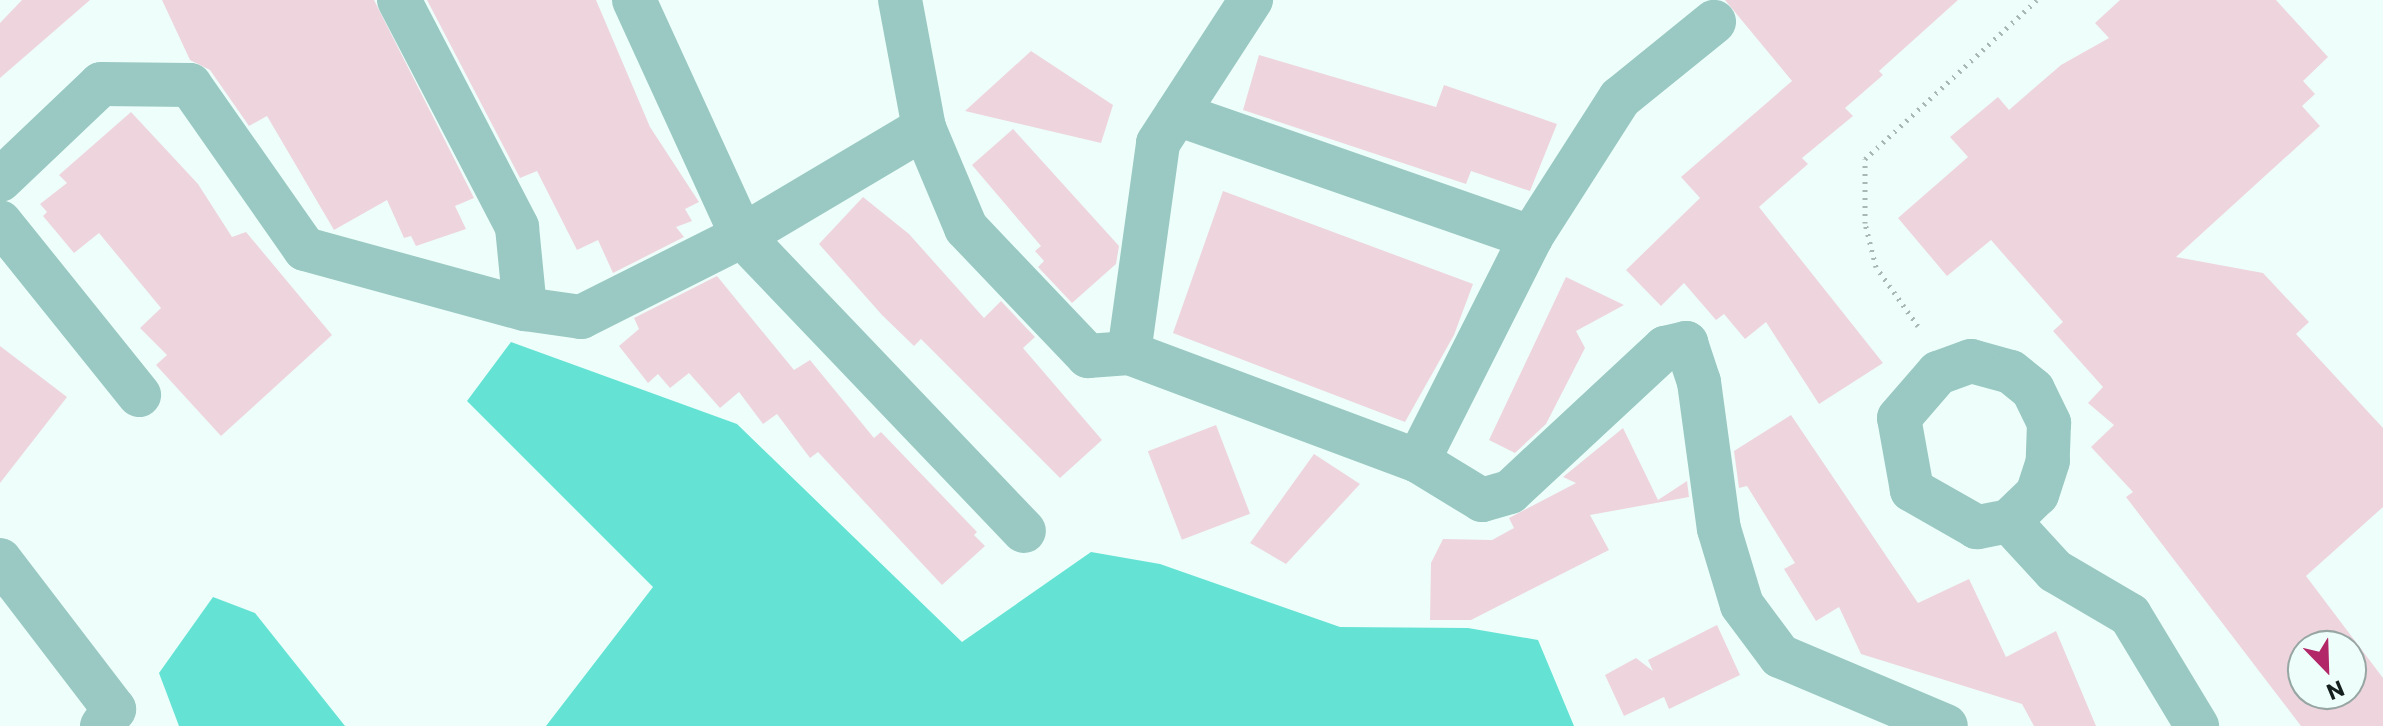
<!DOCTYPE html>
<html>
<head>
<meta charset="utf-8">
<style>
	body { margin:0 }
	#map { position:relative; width:2383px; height:726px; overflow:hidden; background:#eefefb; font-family:Commissioner,sans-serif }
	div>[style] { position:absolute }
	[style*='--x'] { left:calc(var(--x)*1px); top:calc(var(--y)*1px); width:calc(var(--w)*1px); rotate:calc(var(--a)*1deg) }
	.forest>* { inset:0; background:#64e3d4 }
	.building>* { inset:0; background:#eed5dd; transform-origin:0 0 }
	.path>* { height:5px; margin-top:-2.5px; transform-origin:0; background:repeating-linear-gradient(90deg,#a9b7b5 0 2px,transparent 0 8px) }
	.minor>* { height:44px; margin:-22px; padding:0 22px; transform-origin:22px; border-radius:22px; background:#99c9c2 }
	span { translate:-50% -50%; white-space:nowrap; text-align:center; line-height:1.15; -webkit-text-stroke:6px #eefefb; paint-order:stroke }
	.north { position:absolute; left:2287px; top:630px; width:80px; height:80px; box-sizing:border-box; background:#eefefb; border:2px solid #97a5a3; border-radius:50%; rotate:157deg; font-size:22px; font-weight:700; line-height:32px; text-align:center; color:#151f1e }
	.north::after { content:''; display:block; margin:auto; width:28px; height:36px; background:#b12768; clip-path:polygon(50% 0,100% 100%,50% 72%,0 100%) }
</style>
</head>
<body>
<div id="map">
	<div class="forest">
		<i style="clip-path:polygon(511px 342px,737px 424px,962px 642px,1091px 552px,1160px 564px,1340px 627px,1468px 628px,1538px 640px,1574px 726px,546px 726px,653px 587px,467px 401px)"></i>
		<i style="clip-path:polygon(213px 597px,255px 613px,345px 726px,179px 726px,159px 673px)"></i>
	</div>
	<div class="building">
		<i style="clip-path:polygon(22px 0,90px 0,0 78px,0 23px)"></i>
		<i style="clip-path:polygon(162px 0,374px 0,474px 198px,455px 206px,466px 229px,416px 246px,411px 236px,404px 238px,387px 200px,334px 230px,267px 116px,249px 126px,210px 70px,190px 60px)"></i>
		<i style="clip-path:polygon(427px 0,596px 0,650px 127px,699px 202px,685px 209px,692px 221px,676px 227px,684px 237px,613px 273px,598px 240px,577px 250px,537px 171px,520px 178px)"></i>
		<i style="clip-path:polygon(1725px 0,1958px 0,1879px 71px,1883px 75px,1845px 108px,1853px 116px,1802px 158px,1808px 164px,1759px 207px,1883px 363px,1819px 404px,1766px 322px,1745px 339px,1724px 314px,1716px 320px,1684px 283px,1661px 306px,1626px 270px,1700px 198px,1681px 177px,1792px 81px)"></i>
		<i style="clip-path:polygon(evenodd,2120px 0,2276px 0,2328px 57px,2303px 81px,2315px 94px,2302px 106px,2320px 126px,2176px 257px,2263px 273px,2309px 322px,2296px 334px,2383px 428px,2383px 507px,2306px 576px,2383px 678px,2383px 726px,2301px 726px,2126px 497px,2133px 492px,2091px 447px,2114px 425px,2088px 403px,2103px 387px,2053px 331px,2063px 322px,1991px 240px,1947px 276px,1898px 218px,1968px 157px,1950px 137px,1998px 97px,2009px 110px,2061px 65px,2109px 38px,2095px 23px,2120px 0,2303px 646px,2351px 646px,2351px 694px,2303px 694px,2303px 646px)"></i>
		<i style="clip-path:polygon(1031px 51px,1113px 105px,1101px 143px,965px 111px)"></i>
		<i style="clip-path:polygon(1259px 55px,1436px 107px,1444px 85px,1557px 124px,1530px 191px,1471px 171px,1466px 184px,1243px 110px)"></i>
		<i style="clip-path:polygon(131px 112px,198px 184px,232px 237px,246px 232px,332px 335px,221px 436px,156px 365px,167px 355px,140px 328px,161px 308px,99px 233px,74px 253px,43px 216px,47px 212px,40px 204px,67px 183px,59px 175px)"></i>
		<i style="clip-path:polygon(1013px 129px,1119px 246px,1116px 264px,1072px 303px,1038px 267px,1044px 261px,1035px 251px,1041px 246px,972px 165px)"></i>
		<i style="clip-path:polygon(1223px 191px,1473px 284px,1454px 335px,1405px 422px,1173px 333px)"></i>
		<i style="clip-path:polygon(863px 197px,909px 234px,984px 318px,1001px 301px,1035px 337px,1023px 348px,1102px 440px,1060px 478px,921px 339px,914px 346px,882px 315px,819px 244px)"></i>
		<i style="clip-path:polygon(717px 276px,794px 370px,810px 360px,874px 438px,881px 432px,977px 532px,974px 535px,985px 546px,942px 585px,818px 452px,810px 458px,777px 414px,763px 424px,739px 392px,720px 408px,689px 373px,670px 388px,658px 374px,648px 383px,619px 346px,639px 329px,634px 318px)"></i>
		<i style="clip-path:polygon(1566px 277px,1624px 305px,1576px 331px,1585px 348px,1546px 424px,1515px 453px,1489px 440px)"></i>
		<i style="clip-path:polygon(0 346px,67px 397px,0 483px)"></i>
		<i style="clip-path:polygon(1791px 415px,1918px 603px,1969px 579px,2006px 657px,2056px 631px,2096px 726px,2034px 726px,2022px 704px,1861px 654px,1839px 607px,1816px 621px,1784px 569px,1795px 563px,1747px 486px,1739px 488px,1734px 451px)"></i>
		<i style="left:1216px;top:425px;width:95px;height:73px;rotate:69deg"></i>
		<i style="clip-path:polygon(1623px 428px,1658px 500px,1687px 481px,1689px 497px,1590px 515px,1609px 550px,1471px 620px,1430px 620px,1431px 563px,1443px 539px,1492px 540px,1514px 528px,1509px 518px,1576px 483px,1563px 477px)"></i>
		<i style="clip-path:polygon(1314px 454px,1360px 484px,1286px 564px,1250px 543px)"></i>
		<i style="clip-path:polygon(1717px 625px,1740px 675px,1669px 709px,1664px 697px,1624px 716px,1605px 675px,1636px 658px,1653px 671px,1648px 660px)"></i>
	</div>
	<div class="path">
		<i style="--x:1918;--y:326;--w:72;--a:-125.4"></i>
		<i style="--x:1876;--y:267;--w:45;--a:-104"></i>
		<i style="--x:1865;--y:223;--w:64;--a:-90"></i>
		<i style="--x:1865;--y:159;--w:234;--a:-42.8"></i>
	</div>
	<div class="minor">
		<i style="--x:399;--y:0;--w:256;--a:62.5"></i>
		<i style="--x:517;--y:227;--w:82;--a:84.4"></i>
		<i style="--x:634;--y:0;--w:260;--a:65.4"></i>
		<i style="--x:742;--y:236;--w:408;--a:46.3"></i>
		<i style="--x:1177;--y:114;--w:375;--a:19.2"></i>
		<i style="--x:924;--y:128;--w:108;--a:67.2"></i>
		<i style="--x:966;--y:228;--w:177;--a:46.4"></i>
		<i style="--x:1088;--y:356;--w:41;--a:-4.2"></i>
		<i style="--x:1129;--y:353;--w:309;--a:20.5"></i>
		<i style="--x:1418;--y:461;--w:75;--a:31.4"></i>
		<i style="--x:1482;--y:500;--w:29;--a:-16"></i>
		<i style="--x:1510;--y:492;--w:212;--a:-42.9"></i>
		<i style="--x:1665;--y:348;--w:22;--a:-13"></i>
		<i style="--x:1686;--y:343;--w:41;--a:71.6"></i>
		<i style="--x:1699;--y:382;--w:148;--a:82.3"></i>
		<i style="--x:1719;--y:529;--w:79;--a:73.2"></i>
		<i style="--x:1742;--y:605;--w:64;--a:53.3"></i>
		<i style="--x:1780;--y:656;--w:180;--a:22.9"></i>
		<i style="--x:0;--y:180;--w:139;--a:-43.5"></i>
		<i style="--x:101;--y:84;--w:89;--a:0.6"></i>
		<i style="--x:190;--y:85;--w:200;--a:55"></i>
		<i style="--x:305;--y:249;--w:228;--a:15.3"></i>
		<i style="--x:525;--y:309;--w:57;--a:8.1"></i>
		<i style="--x:581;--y:317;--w:180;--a:-26.7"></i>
		<i style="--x:742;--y:236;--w:212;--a:-30.7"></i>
		<i style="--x:924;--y:128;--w:130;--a:-100.6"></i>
		<i style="--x:0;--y:222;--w:222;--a:51.2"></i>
		<i style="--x:1129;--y:353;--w:212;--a:-82.1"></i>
		<i style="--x:1158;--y:143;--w:171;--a:-57"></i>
		<i style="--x:1971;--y:361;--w:41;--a:15.4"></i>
		<i style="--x:2011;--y:372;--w:28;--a:39"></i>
		<i style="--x:2033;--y:390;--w:37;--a:64"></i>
		<i style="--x:2049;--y:423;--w:38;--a:92"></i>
		<i style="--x:2048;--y:461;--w:35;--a:108"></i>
		<i style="--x:2037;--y:494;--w:39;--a:136"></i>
		<i style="--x:2009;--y:521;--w:33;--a:169"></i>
		<i style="--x:1977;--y:527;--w:75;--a:-150.4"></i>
		<i style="--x:1912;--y:490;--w:73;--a:-100.2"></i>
		<i style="--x:1899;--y:418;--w:60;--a:-49.1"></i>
		<i style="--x:1938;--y:373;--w:35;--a:-20"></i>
		<i style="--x:1418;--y:461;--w:251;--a:-63.2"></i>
		<i style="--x:1531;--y:237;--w:165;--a:-57.4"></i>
		<i style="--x:1620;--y:98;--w:121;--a:-39"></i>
		<i style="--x:2009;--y:521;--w:68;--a:47.4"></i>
		<i style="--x:2055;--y:571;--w:87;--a:30.4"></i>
		<i style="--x:2130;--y:615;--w:130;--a:58.9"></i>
		<i style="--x:0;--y:560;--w:188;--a:52.6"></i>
		<i style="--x:114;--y:709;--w:21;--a:125"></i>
	</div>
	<div class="north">N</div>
</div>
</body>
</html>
